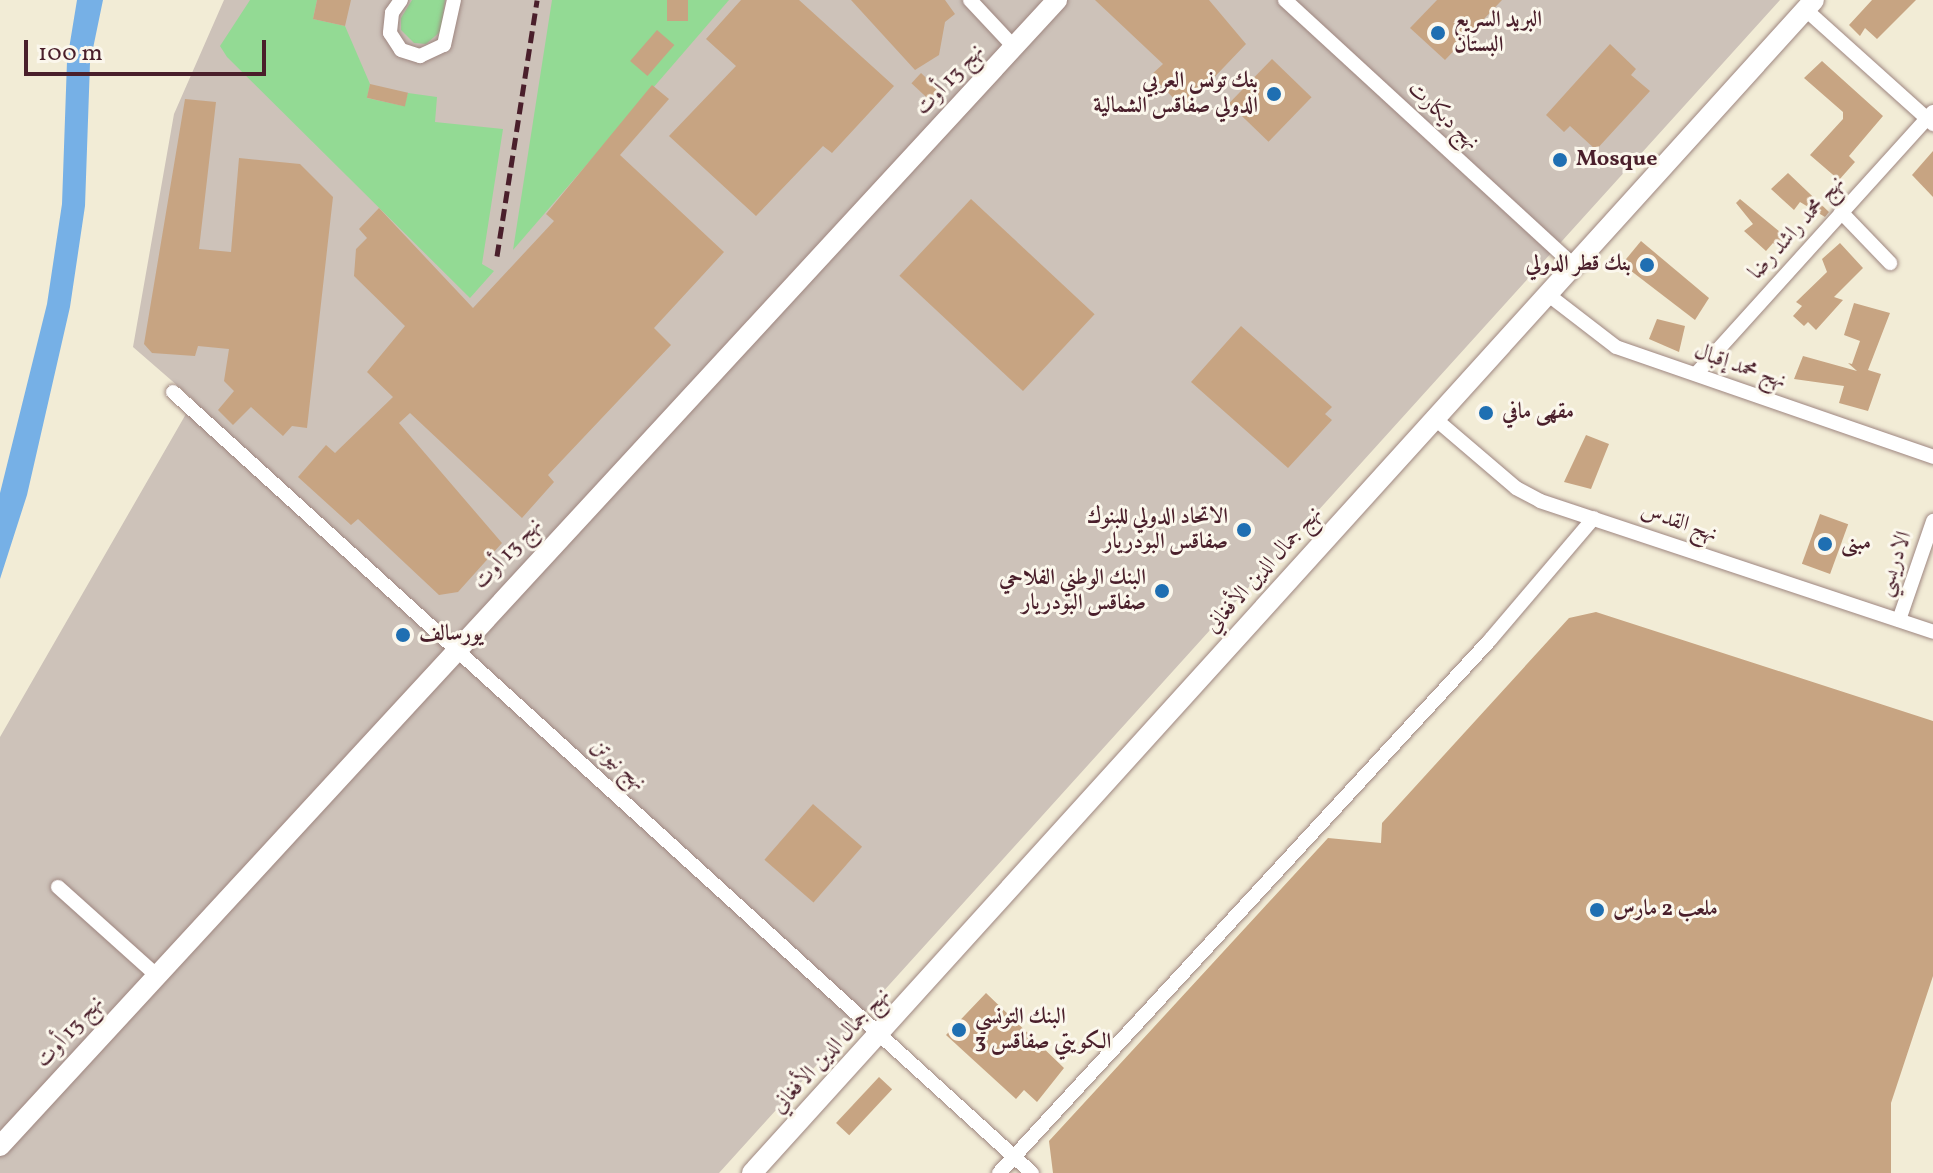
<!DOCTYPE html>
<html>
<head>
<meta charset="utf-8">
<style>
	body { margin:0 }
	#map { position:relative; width:1933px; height:1173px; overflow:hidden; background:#f2ecd6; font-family:Vollkorn,Amiri,serif }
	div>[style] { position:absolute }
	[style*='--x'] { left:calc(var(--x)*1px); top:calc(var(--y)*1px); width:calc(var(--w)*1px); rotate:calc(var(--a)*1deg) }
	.industrial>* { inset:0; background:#cdc2b9 }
	.green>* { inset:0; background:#93da94 }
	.water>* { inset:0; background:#76b0e6 }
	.building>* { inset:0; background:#c7a482; transform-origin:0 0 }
	.roads { filter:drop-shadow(0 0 2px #9e8680) drop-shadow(0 0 2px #9e8680) }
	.street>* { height:14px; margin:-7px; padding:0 7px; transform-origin:7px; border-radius:7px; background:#fff }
	.secondary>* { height:20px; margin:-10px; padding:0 10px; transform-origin:10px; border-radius:10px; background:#fff }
	.rail>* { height:5px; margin-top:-2.5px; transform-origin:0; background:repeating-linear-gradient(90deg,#4a1f2b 0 12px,transparent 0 18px) }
	.dots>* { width:22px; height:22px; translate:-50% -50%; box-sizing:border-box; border:4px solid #fbf7ec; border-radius:50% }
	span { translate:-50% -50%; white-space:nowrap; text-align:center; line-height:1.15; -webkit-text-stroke:6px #fbf7ec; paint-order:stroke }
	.poi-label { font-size:22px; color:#4a1f2b; font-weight:700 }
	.left { translate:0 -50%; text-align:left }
	.right { translate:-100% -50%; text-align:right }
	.street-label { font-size:22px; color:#4a1f2b }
	.scale { position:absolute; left:24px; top:40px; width:242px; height:36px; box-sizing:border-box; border:4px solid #4a1f2b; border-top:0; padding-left:10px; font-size:24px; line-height:28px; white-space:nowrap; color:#4a1f2b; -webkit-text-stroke:6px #fbf7ec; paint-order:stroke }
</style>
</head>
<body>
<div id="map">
	<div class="industrial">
		<i style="clip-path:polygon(224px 0,1780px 0,719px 1173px,0 1173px,0 737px,194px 400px,133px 347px,174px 114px)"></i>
	</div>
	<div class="green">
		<i style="clip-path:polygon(250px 0,317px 0,313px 19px,345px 26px,370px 84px,367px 98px,404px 106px,408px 93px,437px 97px,435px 122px,503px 129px,482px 264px,494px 271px,470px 298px,227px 57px,220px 46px)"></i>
		<i style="clip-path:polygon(412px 0,445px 0,441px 31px,426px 44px,414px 43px,401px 30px,401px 18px)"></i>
		<i style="clip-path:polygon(552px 0,729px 0,513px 250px)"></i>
	</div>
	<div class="water">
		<i style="clip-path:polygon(77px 0,103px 0,90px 63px,85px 206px,70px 307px,27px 495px,0 579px,0 493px,47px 304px,62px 204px,67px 61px)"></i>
	</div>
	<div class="building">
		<i style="clip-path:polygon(317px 0,351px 0,345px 26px,313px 19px)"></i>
		<i style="left:667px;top:0;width:21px;height:21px"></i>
		<i style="clip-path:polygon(741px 0,799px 0,894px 86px,832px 153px,823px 146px,756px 216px,669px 136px,736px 66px,706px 39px)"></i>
		<i style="clip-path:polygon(851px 0,945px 0,955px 14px,945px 22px,939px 55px,915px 70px)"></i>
		<i style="clip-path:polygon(1095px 0,1209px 0,1246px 44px,1184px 109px,1151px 75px,1163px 64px)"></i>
		<i style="clip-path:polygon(1437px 0,1502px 0,1445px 60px,1410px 28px)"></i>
		<i style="clip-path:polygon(1872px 0,1916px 0,1877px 39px,1865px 28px,1860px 36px,1849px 25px)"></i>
		<i style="left:657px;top:30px;width:23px;height:41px;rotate:41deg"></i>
		<i style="clip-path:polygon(1610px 44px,1636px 69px,1631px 75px,1650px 91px,1596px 150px,1570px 126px,1564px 132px,1546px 115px)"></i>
		<i style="left:1272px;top:59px;width:55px;height:62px;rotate:44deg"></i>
		<i style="clip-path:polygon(1822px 61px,1883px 116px,1849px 156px,1855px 162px,1839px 180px,1810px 155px,1843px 119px,1843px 112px,1804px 78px)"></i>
		<i style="left:921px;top:73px;width:26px;height:14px;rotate:43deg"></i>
		<i style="left:370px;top:84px;width:39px;height:14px;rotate:13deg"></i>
		<i style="clip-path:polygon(652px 85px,669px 99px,620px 155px,724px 252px,654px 328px,671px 345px,548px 475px,554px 482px,522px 518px,410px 413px,399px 423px,502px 543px,458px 592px,439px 595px,358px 519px,351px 525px,298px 477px,326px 445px,335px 453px,393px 397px,367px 372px,405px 326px,354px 276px,356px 249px,367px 238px,359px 229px,379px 208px,473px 308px,554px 221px,546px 214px)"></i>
		<i style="clip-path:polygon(185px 99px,216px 102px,199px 249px,231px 252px,239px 158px,300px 164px,333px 197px,307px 428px,292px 426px,283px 436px,251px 407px,233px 425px,218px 410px,234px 391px,224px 381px,229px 349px,198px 346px,195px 356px,152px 353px,144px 344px)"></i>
		<i style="clip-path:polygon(1933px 151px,1933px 197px,1912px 175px)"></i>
		<i style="clip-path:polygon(1788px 173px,1829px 212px,1825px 217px,1800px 202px,1794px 210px,1771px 189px)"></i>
		<i style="left:971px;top:199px;width:169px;height:105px;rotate:43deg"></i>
		<i style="clip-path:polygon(1740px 199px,1786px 237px,1778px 247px,1773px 243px,1766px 251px,1744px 231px,1753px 224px,1736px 203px)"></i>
		<i style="clip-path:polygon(1641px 241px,1709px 298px,1695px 320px,1622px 264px)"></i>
		<i style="clip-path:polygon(1840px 243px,1863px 268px,1834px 297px,1843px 300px,1816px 330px,1808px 322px,1804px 326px,1793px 316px,1802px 306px,1796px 302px,1827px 272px,1822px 259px)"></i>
		<i style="clip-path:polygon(1854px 303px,1890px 313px,1868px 370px,1881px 374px,1868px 411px,1839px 403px,1844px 386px,1794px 379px,1803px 356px,1857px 371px,1848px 363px,1852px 364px,1860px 341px,1844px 335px)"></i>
		<i style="clip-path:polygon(1657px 319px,1685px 326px,1679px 352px,1649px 339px)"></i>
		<i style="clip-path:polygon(1241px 326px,1332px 407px,1325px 414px,1332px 420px,1288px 468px,1191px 382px)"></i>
		<i style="clip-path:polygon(1586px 435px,1609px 444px,1591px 489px,1564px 482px)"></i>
		<i style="left:1820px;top:514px;width:30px;height:53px;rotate:20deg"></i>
		<i style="clip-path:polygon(1596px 612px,1933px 721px,1933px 976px,1891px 1103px,1891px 1173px,1053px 1173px,1049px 1141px,1328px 838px,1381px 843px,1382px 823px,1569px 618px)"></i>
		<i style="left:813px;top:804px;width:65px;height:74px;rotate:41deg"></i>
		<i style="clip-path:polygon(986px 993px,1064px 1068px,1037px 1102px,1024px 1090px,1016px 1099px,946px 1035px)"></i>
		<i style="left:879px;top:1077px;width:18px;height:63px;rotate:43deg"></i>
	</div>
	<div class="roads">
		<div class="street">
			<i style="--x:401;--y:0;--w:16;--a:125"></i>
			<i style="--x:392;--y:13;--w:20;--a:96"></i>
			<i style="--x:390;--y:33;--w:20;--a:57"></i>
			<i style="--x:401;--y:50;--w:20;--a:18"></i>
			<i style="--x:420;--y:56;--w:26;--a:-25"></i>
			<i style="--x:444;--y:45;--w:46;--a:-77.5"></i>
			<i style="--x:970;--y:0;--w:64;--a:46.9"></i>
			<i style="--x:1285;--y:0;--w:390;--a:42.6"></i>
			<i style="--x:1806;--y:10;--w:171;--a:41.9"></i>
			<i style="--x:1841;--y:212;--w:71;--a:46.1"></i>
			<i style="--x:1546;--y:293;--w:88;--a:37.6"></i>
			<i style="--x:1616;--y:347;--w:336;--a:19.1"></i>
			<i style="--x:1696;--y:374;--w:353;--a:-47.9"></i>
			<i style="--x:173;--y:392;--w:1161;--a:42.28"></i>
			<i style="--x:1433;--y:417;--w:109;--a:40.5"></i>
			<i style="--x:1516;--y:488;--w:27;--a:28"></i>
			<i style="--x:1540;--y:501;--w:414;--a:18.4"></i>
			<i style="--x:1899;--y:620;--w:105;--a:-71"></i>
			<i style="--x:58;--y:887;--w:129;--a:41.9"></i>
			<i style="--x:999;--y:1173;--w:725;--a:-47.35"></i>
			<i style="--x:1490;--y:640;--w:160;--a:-49.6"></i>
		</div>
		<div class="secondary">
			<i style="--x:0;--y:1146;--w:1559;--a:-47.31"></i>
			<i style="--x:752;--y:1173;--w:1582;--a:-47.84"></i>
		</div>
	</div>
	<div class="rail">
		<i style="--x:497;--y:256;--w:259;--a:-81.1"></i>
	</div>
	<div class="dots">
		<i style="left:1438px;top:33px;background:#1f6fb2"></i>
		<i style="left:1274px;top:94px;background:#1f6fb2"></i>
		<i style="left:1560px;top:160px;background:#1f6fb2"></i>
		<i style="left:1647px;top:265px;background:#1f6fb2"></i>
		<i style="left:1486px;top:413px;background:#1f6fb2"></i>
		<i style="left:1244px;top:530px;background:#1f6fb2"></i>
		<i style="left:1825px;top:544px;background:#1f6fb2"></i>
		<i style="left:1162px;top:591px;background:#1f6fb2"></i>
		<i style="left:403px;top:635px;background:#1f6fb2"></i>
		<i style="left:1597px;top:910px;background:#1f6fb2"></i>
		<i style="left:959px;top:1030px;background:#1f6fb2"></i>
	</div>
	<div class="poi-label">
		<span class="left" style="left:1454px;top:33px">البريد السريع<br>البستان</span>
		<span class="right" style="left:1258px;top:94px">بنك تونس العربي<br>الدولي صفاقس الشمالية</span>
		<span class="left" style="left:1576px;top:160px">Mosque</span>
		<span class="right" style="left:1631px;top:265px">بنك قطر الدولي</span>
		<span class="left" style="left:1502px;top:413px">مقهى مافي</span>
		<span class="right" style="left:1228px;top:530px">الاتحاد الدولي للبنوك<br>صفاقس البودريار</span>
		<span class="left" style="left:1841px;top:544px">مبنى</span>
		<span class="right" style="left:1146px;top:591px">البنك الوطني الفلاحي<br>صفاقس البودريار</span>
		<span class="left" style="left:419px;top:635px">يورسالف</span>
		<span class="left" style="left:1613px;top:910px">ملعب 2 مارس</span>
		<span class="left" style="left:975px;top:1030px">البنك التونسي<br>الكويتي صفاقس 3</span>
	</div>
	<div class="street-label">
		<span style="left:950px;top:80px;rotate:-47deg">نهج 13 أوت</span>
		<span style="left:1443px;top:116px;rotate:43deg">نهج ديكارت</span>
		<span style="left:1797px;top:228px;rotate:-48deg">نهج محمد راشد رضا</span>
		<span style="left:1740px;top:367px;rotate:19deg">نهج محمد إقبال</span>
		<span style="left:1679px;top:523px;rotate:19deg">نهج القدس</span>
		<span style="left:508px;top:554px;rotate:-47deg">نهج 13 أوت</span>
		<span style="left:1895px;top:564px;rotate:-71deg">الادريسي</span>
		<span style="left:1264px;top:570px;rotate:-48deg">نهج جمال الدين الأفغاني</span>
		<span style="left:618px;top:765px;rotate:42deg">نهج نيوتن</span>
		<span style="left:70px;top:1032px;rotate:-48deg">نهج 13 أوت</span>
		<span style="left:831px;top:1051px;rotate:-47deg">نهج جمال الدين الأفغاني</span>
	</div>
	<div class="scale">100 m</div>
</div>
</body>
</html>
